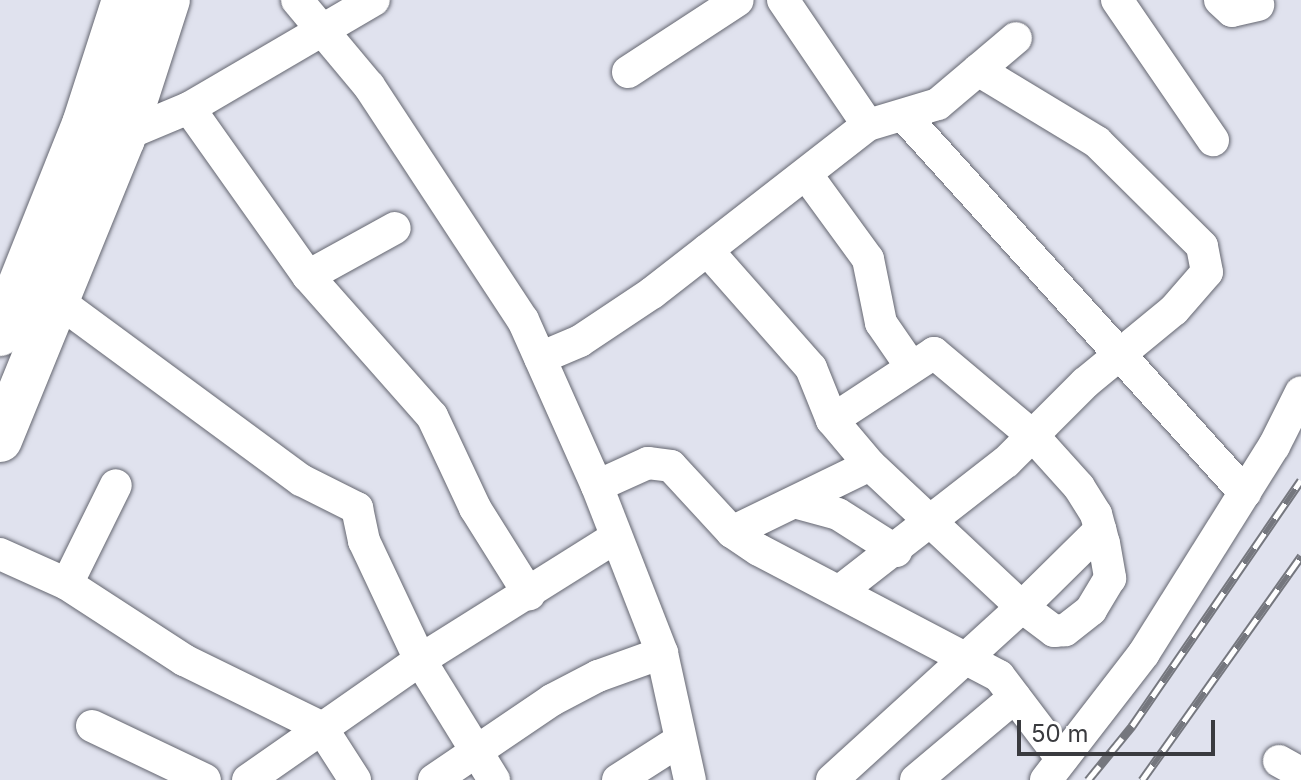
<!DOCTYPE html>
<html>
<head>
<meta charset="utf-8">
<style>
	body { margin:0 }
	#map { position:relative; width:1301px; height:780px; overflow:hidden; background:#e0e2ee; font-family:Inter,sans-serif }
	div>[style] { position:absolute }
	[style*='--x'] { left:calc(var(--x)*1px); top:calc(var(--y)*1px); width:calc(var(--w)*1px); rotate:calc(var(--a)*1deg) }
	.roads { filter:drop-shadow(0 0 2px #646670) drop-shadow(0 0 2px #646670) }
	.street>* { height:32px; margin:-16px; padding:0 16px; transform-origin:16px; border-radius:16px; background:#fff }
	.secondary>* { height:44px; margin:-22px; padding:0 22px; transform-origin:22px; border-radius:22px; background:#fff }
	.rail>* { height:9px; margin-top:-4.5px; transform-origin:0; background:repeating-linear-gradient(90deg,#fff 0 18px,#75777e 0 36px); box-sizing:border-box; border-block:2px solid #75777e }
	span { translate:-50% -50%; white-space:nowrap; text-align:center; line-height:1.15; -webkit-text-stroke:6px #fff; paint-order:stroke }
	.scale { position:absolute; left:1017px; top:720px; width:198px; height:36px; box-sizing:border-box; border:4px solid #3a3b3f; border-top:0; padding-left:10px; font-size:24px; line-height:28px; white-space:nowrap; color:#3a3b3f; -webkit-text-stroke:6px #fff; paint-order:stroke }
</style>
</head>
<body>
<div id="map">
	<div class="roads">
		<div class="street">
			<i style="--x:297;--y:0;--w:112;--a:50.1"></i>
			<i style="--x:369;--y:86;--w:280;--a:56.7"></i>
			<i style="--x:523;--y:320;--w:182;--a:66"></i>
			<i style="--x:597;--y:486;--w:179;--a:68.7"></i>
			<i style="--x:662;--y:653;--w:130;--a:77.6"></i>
			<i style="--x:783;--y:0;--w:151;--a:55.8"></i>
			<i style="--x:1117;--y:0;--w:170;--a:55.6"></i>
			<i style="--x:1220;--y:0;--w:16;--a:43"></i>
			<i style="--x:1232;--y:11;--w:27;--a:-13"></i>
			<i style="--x:628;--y:72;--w:131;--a:-33.2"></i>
			<i style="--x:189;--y:108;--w:206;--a:54.7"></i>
			<i style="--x:308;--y:276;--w:187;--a:48.5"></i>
			<i style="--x:432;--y:416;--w:102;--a:64.9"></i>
			<i style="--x:475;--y:508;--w:102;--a:57.9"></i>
			<i style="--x:905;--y:117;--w:507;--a:47.88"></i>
			<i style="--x:110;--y:141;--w:86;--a:-22.7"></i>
			<i style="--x:189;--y:108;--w:214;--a:-30.3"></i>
			<i style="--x:806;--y:174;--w:105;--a:53.9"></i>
			<i style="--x:868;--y:259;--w:65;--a:78.5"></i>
			<i style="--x:881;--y:323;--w:51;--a:55.4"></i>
			<i style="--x:707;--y:250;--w:157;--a:48.6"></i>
			<i style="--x:811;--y:368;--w:56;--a:68"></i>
			<i style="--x:832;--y:420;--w:59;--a:49.8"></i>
			<i style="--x:870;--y:465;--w:208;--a:43.1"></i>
			<i style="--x:1022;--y:607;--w:257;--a:137.7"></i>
			<i style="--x:308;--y:276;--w:99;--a:-28.9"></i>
			<i style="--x:58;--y:301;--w:302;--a:36.4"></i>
			<i style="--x:301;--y:480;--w:63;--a:26.6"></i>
			<i style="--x:357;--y:508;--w:34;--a:78"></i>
			<i style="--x:364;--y:541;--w:132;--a:64.8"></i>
			<i style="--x:420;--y:660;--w:141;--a:58.3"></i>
			<i style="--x:540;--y:358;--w:43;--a:-23"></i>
			<i style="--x:580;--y:341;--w:87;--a:-33.7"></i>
			<i style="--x:652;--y:293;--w:274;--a:-37.9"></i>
			<i style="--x:868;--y:125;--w:73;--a:-16.7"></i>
			<i style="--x:938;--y:104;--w:102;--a:-40.2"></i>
			<i style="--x:832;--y:420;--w:122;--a:-33.3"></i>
			<i style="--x:934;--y:353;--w:131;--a:40"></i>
			<i style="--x:1034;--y:437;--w:67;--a:48"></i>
			<i style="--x:1079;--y:487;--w:32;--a:58"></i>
			<i style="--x:1096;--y:514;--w:30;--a:75"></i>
			<i style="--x:1104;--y:543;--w:36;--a:80"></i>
			<i style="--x:1110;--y:578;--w:37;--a:121"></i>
			<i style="--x:1091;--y:610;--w:33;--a:142"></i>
			<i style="--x:1065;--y:630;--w:11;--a:175"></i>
			<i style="--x:1054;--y:631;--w:40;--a:-143"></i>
			<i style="--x:1022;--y:607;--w:110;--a:-44.6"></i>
			<i style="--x:597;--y:486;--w:56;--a:-24.3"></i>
			<i style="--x:648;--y:463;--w:23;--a:7"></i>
			<i style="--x:671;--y:466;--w:90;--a:47.3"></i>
			<i style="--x:732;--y:532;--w:32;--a:34"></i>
			<i style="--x:759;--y:550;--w:271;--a:27.7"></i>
			<i style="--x:999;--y:676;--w:104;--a:52.8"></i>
			<i style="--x:798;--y:503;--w:41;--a:15.4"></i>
			<i style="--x:838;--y:514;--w:69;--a:32.5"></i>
			<i style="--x:732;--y:532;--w:153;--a:-25.9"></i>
			<i style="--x:0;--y:554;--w:73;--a:24.1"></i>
			<i style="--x:67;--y:584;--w:140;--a:33"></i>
			<i style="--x:184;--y:660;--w:153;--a:26.1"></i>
			<i style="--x:321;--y:727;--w:63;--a:57.3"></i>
			<i style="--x:67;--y:584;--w:110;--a:-63.7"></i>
			<i style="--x:840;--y:591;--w:210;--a:-37.9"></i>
			<i style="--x:1006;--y:462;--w:112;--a:-45"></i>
			<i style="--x:1085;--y:383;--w:115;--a:-39.4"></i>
			<i style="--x:1174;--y:310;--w:50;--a:-49"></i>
			<i style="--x:1207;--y:272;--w:26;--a:-101"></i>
			<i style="--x:1202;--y:246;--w:148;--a:-135.3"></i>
			<i style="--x:1097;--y:142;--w:139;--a:-148.8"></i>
			<i style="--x:92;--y:726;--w:125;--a:25.5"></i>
			<i style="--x:1279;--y:761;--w:25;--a:29"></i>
			<i style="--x:248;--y:780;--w:210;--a:-34.9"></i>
			<i style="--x:420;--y:660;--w:231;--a:-32.1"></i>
			<i style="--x:434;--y:780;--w:143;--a:-34.1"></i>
			<i style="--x:552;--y:700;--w:52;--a:-27.6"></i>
			<i style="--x:598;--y:676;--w:68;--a:-19.8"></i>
			<i style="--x:618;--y:780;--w:72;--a:-32.6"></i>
			<i style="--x:916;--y:780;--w:129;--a:-40"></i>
			<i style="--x:1046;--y:780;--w:160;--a:-52.3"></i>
			<i style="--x:1144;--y:653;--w:244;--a:-57.9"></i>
			<i style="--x:1274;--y:446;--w:60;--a:-63.4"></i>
		</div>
		<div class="secondary">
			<i style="--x:0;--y:334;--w:226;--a:-68.2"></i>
			<i style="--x:84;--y:124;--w:130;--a:-72.1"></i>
			<i style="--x:0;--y:440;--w:325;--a:-67.8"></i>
			<i style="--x:123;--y:139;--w:146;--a:-72.1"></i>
		</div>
	</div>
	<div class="rail">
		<i style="--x:1088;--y:780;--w:70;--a:-50.8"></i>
		<i style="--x:1132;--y:726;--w:298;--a:-55.5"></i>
		<i style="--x:1142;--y:780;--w:275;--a:-54.6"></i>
	</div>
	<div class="scale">50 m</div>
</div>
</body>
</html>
